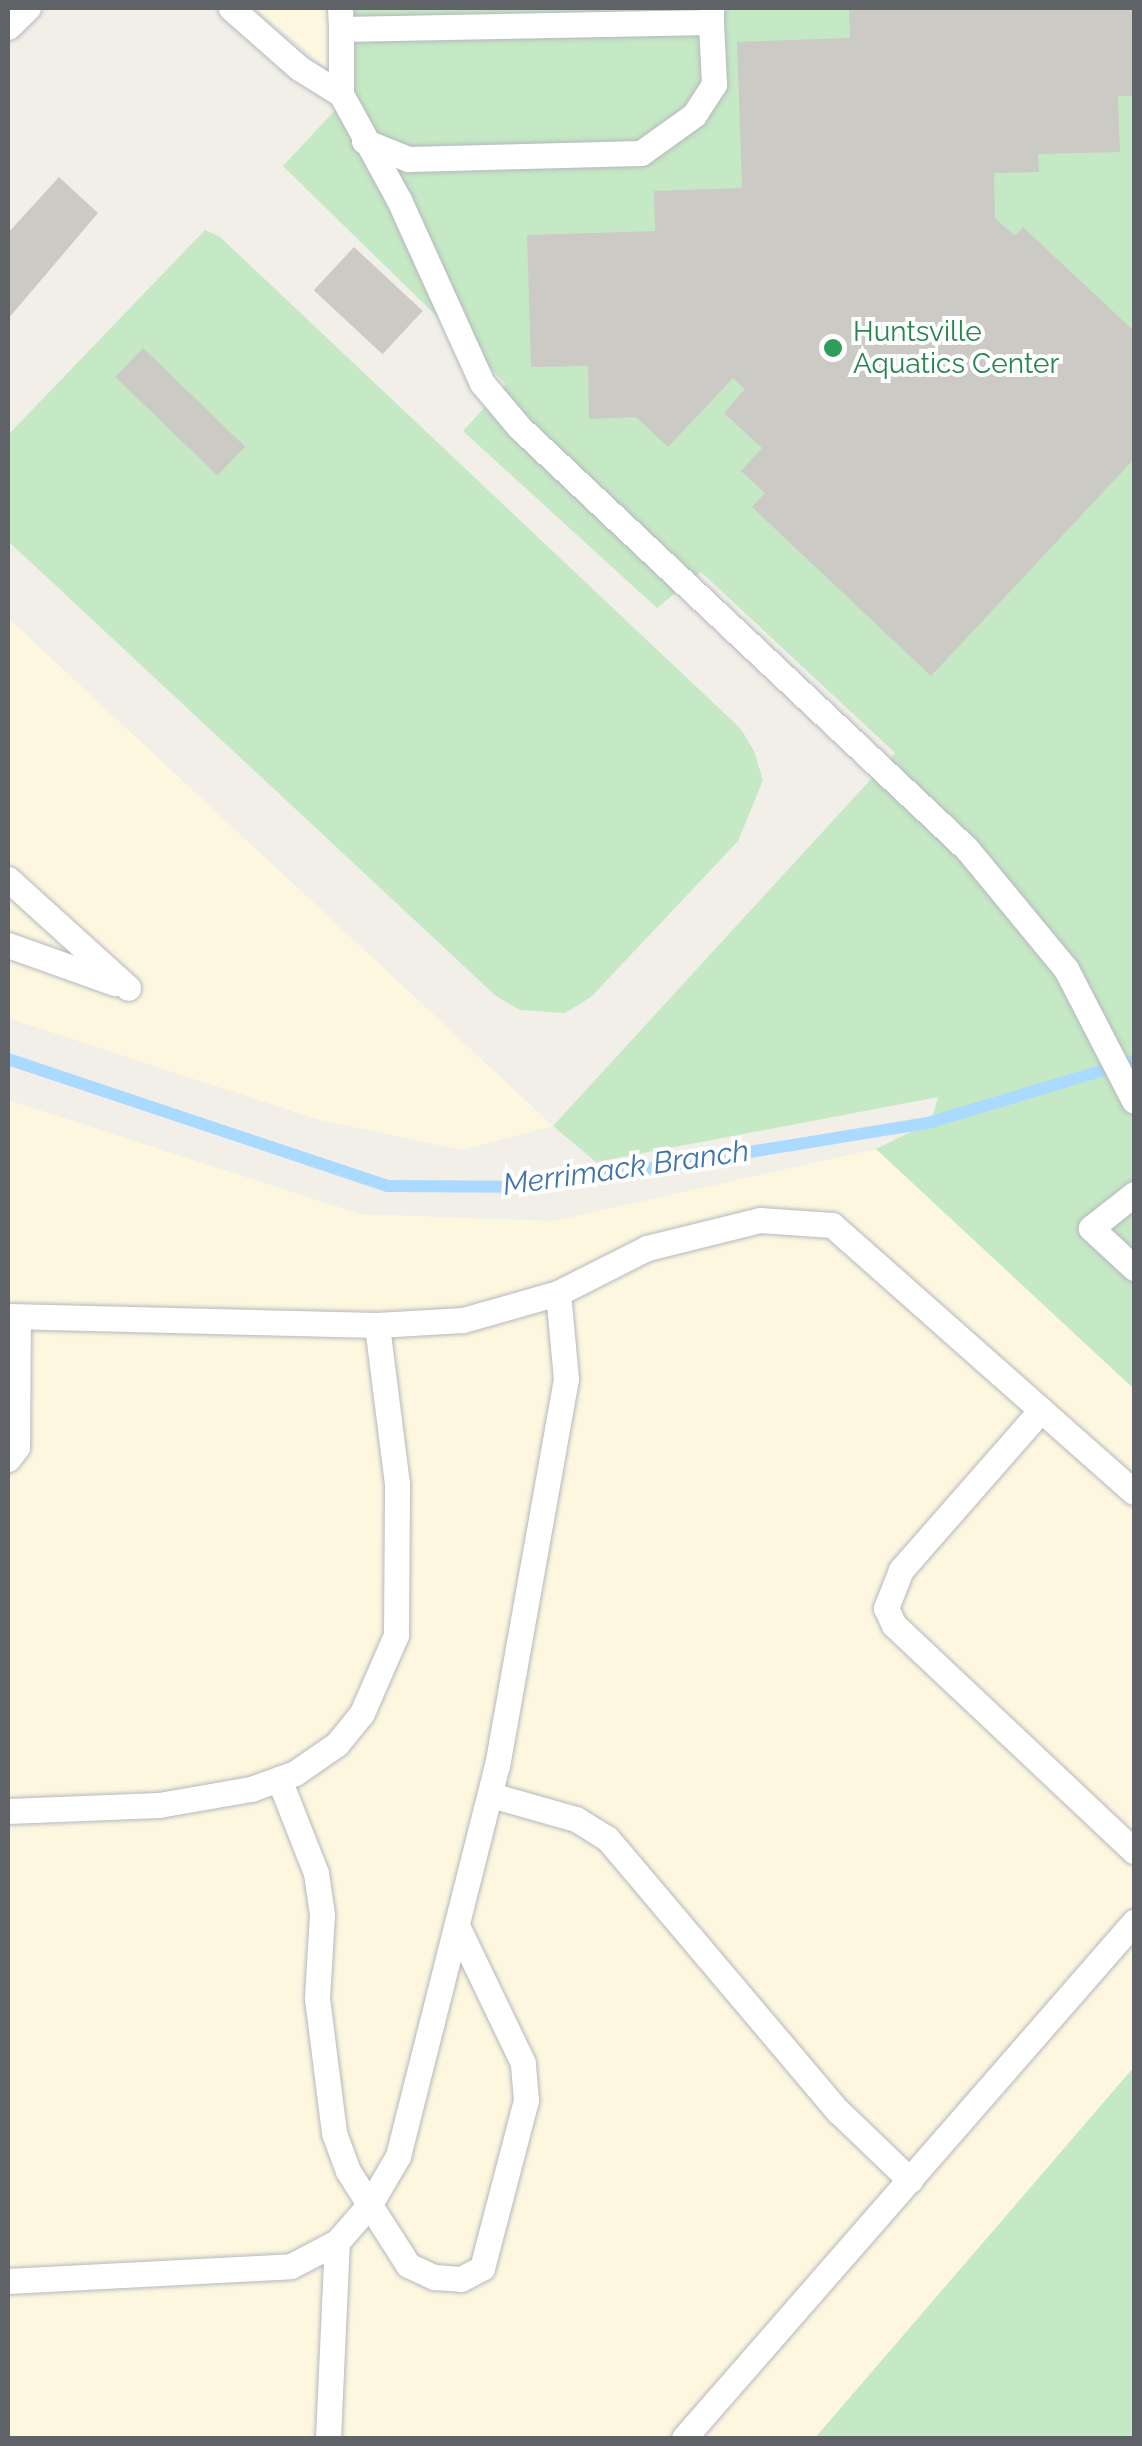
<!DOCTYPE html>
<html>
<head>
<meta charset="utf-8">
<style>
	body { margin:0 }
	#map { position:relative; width:1142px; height:2446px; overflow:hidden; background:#f1efe8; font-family:Raleway,sans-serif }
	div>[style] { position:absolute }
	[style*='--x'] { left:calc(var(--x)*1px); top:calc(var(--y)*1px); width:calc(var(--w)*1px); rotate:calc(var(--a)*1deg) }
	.commercial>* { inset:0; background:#fef7e0 }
	.green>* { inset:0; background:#c5e8c5 }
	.stream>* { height:12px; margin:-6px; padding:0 6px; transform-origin:6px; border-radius:6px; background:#aadaff }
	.building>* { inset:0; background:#cccac5; transform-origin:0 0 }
	.roads { filter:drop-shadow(0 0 2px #b5b8bc) drop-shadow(0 0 2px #b5b8bc) }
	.lane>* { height:25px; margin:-12.5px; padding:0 12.5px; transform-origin:12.5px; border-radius:12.5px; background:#fff }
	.dots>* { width:28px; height:28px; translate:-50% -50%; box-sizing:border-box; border:5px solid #fff; border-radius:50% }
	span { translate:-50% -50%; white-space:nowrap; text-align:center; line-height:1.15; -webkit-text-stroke:8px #fff; paint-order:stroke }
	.leisure-label { font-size:28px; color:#27864d }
	.left { translate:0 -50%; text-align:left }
	.water-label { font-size:30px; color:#4174aa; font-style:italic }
	.frame { position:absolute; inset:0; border:10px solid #5f6368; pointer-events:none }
</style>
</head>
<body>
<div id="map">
	<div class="commercial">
		<i style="clip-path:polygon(256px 8px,344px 8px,353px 91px)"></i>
		<i style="clip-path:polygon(8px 618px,553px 1126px,462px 1150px,316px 1119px,8px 1018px)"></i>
		<i style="clip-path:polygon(8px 1100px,360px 1214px,553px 1221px,876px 1149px,1134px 1389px,1134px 2067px,815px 2438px,8px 2438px)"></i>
	</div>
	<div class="green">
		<i style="clip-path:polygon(344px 8px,1134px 8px,1134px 1389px,876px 1149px,931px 1122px,938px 1097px,596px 1162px,553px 1126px,895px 753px,701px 572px,657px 608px,463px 431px,506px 384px,283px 166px,353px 91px)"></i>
		<i style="clip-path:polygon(205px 230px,220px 237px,741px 729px,754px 751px,763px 780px,738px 841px,591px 997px,565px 1013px,520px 1010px,496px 996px,8px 541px,8px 435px)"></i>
		<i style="clip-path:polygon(1134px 2067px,1134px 2438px,815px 2438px)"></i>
	</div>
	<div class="stream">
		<i style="--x:8;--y:1059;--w:401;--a:18.5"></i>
		<i style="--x:388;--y:1186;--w:148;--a:0.4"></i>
		<i style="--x:536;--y:1187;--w:400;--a:-9.3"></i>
		<i style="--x:931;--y:1122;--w:212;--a:-16.7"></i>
	</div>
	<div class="building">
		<i style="clip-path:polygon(849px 8px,1134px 8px,1134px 96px,1118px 96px,1120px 152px,1038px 154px,1039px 172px,994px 173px,995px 218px,1015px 236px,1023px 227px,1134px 331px,1134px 459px,931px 676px,752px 507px,765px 493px,741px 471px,762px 448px,724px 413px,745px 389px,733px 378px,668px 447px,636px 417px,589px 419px,588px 366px,531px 367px,527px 235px,655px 231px,654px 191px,742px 188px,737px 42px,850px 38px)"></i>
		<i style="clip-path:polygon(59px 177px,98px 213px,8px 319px,8px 233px)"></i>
		<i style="left:354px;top:247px;width:94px;height:59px;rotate:43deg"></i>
		<i style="left:143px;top:348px;width:142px;height:40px;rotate:44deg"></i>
	</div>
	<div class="roads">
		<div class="lane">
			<i style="--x:231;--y:8;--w:91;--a:41.4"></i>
			<i style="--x:299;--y:68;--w:49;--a:31.8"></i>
			<i style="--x:340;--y:8;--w:21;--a:87"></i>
			<i style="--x:341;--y:29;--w:370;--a:-1.1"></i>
			<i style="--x:711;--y:22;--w:14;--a:-90"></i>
			<i style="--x:8;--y:27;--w:28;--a:-44"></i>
			<i style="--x:341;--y:29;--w:65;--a:90"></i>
			<i style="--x:341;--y:94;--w:121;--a:61.3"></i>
			<i style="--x:399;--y:200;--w:201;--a:65.6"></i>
			<i style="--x:482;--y:383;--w:57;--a:49.9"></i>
			<i style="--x:519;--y:427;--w:615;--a:43.29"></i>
			<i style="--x:967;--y:849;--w:156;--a:50.5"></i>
			<i style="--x:1066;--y:969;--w:148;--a:62.7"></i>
			<i style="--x:364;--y:141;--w:48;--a:22.2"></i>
			<i style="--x:408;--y:159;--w:233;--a:-1.5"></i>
			<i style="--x:641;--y:153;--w:65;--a:-35.6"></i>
			<i style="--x:694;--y:115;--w:37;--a:-57"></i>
			<i style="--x:714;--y:84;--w:62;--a:-92.8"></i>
			<i style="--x:8;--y:879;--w:162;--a:42.2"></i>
			<i style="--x:8;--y:945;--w:113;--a:19.7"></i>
			<i style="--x:1134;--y:1194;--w:55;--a:141.7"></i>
			<i style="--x:1091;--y:1228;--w:59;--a:42.9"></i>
			<i style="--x:8;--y:1316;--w:369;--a:1.4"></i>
			<i style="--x:377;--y:1325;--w:86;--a:-3.3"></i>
			<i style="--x:463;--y:1320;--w:99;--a:-15.9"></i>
			<i style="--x:1041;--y:1410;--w:213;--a:131.2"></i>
			<i style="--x:901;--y:1570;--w:41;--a:111.5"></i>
			<i style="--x:886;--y:1608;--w:19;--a:65"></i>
			<i style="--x:894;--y:1625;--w:330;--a:43.3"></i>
			<i style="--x:8;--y:1459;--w:15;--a:-53"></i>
			<i style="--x:17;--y:1447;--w:130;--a:-89.6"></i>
			<i style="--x:279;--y:1779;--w:101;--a:68.5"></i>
			<i style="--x:316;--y:1873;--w:41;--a:81.7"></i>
			<i style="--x:322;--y:1914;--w:84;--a:93.4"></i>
			<i style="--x:317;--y:1998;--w:136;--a:82.8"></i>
			<i style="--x:334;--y:2133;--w:40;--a:69.8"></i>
			<i style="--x:348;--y:2171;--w:112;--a:57.4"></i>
			<i style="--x:408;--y:2265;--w:29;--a:25"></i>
			<i style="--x:434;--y:2277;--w:27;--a:4"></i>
			<i style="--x:461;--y:2279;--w:24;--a:-28"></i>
			<i style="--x:482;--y:2268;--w:174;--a:-75.3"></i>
			<i style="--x:526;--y:2100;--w:37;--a:-95"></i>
			<i style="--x:523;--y:2063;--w:152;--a:-115.7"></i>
			<i style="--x:491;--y:1795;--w:88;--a:15.8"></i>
			<i style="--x:576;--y:1819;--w:36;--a:32"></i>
			<i style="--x:607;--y:1838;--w:358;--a:49.8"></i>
			<i style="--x:838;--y:2111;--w:100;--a:43.8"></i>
			<i style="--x:8;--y:1811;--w:151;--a:-2.3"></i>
			<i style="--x:159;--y:1805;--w:93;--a:-9.9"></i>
			<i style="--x:251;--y:1789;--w:47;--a:-20"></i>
			<i style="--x:295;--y:1773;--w:51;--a:-34.6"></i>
			<i style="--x:337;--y:1744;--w:40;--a:-51"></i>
			<i style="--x:362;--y:1713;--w:85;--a:-66.4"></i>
			<i style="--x:396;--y:1635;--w:151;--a:-89.6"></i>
			<i style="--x:397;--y:1484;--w:160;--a:-97.2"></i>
			<i style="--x:8;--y:2281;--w:283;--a:-3"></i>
			<i style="--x:291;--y:2266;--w:52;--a:-27.6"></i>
			<i style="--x:337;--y:2242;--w:50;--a:-49"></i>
			<i style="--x:370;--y:2204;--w:56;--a:-59.7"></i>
			<i style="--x:398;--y:2156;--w:402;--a:-75.8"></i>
			<i style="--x:497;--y:1766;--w:393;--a:-79.9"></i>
			<i style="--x:566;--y:1379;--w:86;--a:-95.3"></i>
			<i style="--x:558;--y:1293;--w:100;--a:-26.8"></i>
			<i style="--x:647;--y:1248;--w:116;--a:-13.9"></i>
			<i style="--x:760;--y:1220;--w:72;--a:4"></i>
			<i style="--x:832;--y:1225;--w:403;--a:41.5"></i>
			<i style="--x:328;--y:2438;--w:196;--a:-87.4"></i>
			<i style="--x:684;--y:2438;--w:685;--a:-48.91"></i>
		</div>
	</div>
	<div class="dots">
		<i style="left:833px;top:348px;background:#2e9e5b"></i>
	</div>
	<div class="leisure-label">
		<span class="left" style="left:853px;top:348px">Huntsville<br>Aquatics Center</span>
	</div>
	<div class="water-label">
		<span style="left:626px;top:1168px;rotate:-8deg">Merrimack Branch</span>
	</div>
	<div class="frame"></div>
</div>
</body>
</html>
